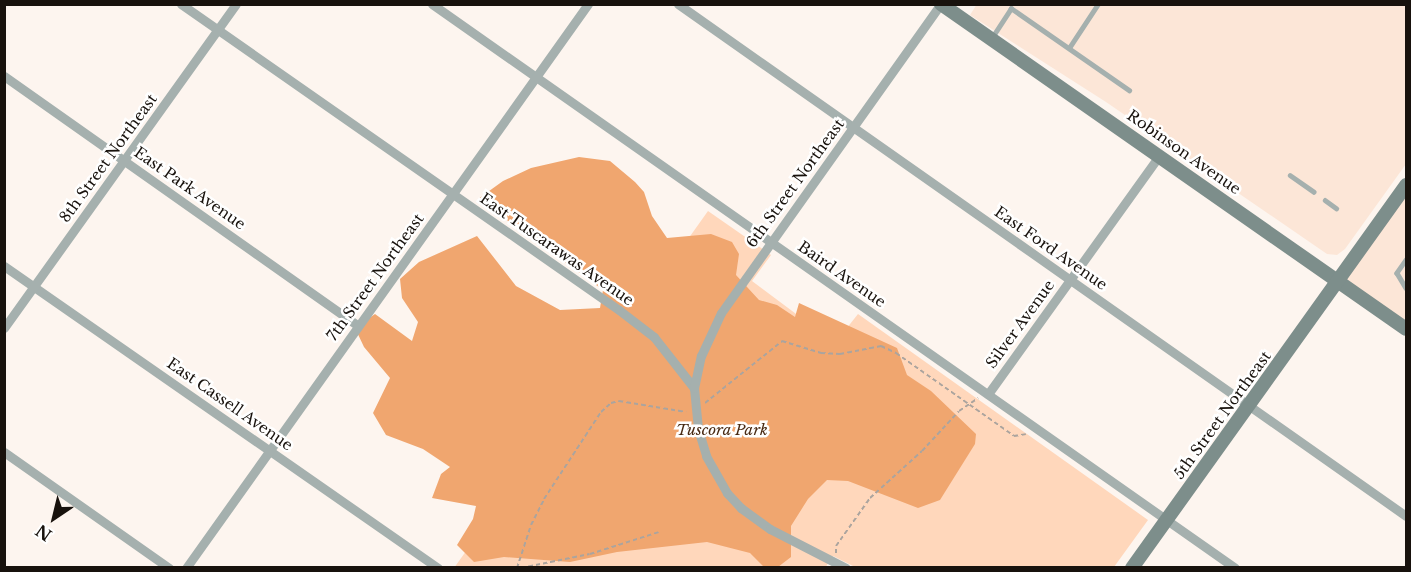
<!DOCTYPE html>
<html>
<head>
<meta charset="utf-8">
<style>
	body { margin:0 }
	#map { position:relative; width:1411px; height:572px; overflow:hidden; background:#fdf5ef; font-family:"Libre Baskerville",serif }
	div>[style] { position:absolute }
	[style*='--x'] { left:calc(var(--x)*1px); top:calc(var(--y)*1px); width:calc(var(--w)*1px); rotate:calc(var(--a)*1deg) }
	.built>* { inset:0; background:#fce6d7 }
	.green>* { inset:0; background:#ffd7bb }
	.forest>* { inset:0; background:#f0a66f }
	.path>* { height:2px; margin-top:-1px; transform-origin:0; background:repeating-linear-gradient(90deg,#aba49e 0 4.5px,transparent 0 7.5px) }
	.lane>* { height:4.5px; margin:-2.25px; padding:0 2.25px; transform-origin:2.25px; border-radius:2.25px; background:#a5b0ae }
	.street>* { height:9px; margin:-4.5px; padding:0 4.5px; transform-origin:4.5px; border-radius:4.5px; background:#a5b0ae }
	.secondary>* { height:14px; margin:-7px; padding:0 7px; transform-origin:7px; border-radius:7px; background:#7d8e8b }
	span { translate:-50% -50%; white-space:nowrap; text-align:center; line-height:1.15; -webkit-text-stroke:5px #fff; paint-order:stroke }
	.street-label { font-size:15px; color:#18120d }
	.park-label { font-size:15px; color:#492b14; font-style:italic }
	.frame { position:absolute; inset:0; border:6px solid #18120d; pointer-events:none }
	.north { position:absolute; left:24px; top:488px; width:60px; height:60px; -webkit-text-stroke:4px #fff; paint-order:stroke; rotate:215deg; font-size:16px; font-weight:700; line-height:24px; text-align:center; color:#18120d }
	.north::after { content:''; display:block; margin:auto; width:21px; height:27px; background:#18120d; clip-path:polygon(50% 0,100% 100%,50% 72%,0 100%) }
</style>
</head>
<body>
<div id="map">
	<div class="built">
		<i style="clip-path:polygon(977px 4px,1406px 5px,1406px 164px,1345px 249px,1337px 255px,1327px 254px,1106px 102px,970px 15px)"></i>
		<i style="clip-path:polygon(1406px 192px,1406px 329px,1338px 281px)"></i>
	</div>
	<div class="green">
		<i style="clip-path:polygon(708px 211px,771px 255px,752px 281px,835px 343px,858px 314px,1148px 520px,1114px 567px,857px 568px,833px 556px,825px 568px,454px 568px)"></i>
	</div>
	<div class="forest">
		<i style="clip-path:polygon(579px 157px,610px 161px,635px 182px,644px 192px,652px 216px,667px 238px,711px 234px,732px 242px,739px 254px,736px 275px,759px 300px,777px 305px,795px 317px,799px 303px,897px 348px,907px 375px,931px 391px,976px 434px,975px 444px,940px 500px,918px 508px,848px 481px,827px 480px,808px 499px,791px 526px,791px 557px,778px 567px,764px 567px,750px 553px,707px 542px,617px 552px,570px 562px,504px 557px,474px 562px,457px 545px,473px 519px,476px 506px,432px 498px,441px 474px,450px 467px,423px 449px,386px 435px,373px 413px,390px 378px,364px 347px,355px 328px,375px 314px,412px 341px,418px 322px,402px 298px,400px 279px,419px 262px,477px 236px,516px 286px,560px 310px,600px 308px,603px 290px,478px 199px,503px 181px,531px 168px)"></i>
	</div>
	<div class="path">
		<i style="--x:705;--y:403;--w:99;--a:-38.8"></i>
		<i style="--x:782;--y:341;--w:41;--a:17.1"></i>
		<i style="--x:821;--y:353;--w:19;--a:3"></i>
		<i style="--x:840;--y:354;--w:42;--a:-11"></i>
		<i style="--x:881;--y:346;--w:17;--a:25"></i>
		<i style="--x:896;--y:353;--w:144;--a:35.1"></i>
		<i style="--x:1014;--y:436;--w:12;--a:-9"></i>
		<i style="--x:836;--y:553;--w:7;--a:-90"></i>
		<i style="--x:836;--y:546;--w:59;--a:-54.7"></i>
		<i style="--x:870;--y:498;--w:70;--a:-42.1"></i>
		<i style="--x:922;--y:451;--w:54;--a:-47.2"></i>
		<i style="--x:959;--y:411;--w:23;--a:-34"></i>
		<i style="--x:517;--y:568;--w:45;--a:-72"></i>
		<i style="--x:531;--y:525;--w:29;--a:-63"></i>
		<i style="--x:544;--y:499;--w:104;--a:-56.8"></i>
		<i style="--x:601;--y:412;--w:13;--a:-42"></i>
		<i style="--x:611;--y:403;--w:8;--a:-14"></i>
		<i style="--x:619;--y:401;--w:68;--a:9.3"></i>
		<i style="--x:521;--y:568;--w:70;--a:-11.5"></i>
		<i style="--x:590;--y:554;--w:72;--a:-17.7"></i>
	</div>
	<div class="lane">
		<i style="--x:993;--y:36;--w:33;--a:-57"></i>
		<i style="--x:1011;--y:8;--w:144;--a:34.8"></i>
		<i style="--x:1069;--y:48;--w:53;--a:-56.6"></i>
		<i style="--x:1290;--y:175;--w:29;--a:35"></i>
		<i style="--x:1325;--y:200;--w:14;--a:36"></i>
		<i style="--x:1406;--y:260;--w:16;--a:125"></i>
		<i style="--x:1397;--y:273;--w:17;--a:59"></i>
	</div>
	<div class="street">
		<i style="--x:181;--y:4;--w:534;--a:34.94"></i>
		<i style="--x:619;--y:310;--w:44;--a:37.6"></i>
		<i style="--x:654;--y:337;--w:65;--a:51.9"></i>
		<i style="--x:694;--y:388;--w:41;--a:84.4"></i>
		<i style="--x:698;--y:429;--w:28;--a:73"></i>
		<i style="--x:706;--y:456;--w:43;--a:60.4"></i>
		<i style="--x:727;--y:493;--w:21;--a:47"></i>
		<i style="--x:741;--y:508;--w:36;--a:36"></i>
		<i style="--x:770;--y:529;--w:85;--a:27.2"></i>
		<i style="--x:432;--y:4;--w:981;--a:35.08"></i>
		<i style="--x:678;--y:4;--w:890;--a:35.12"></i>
		<i style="--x:4;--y:76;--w:432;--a:35.2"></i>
		<i style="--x:4;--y:266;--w:529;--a:34.83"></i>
		<i style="--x:4;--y:328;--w:398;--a:-54.4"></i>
		<i style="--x:694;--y:388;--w:33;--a:-78"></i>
		<i style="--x:701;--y:356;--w:47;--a:-65.1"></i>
		<i style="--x:721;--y:313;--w:379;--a:-54.6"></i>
		<i style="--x:988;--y:394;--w:294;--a:-54.3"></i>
		<i style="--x:4;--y:452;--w:202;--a:35.1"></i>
		<i style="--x:186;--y:568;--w:693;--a:-54.52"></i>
	</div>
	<div class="secondary">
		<i style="--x:941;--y:4;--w:567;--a:34.95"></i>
		<i style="--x:1132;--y:568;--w:471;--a:-54.4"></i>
	</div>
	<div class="street-label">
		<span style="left:1184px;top:152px;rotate:35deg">Robinson Avenue</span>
		<span style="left:108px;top:158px;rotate:-54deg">8th Street Northeast</span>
		<span style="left:795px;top:183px;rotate:-54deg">6th Street Northeast</span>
		<span style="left:190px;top:188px;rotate:35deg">East Park Avenue</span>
		<span style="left:1051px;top:248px;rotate:35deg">East Ford Avenue</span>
		<span style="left:557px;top:249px;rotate:35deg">East Tuscarawas Avenue</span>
		<span style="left:842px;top:274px;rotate:35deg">Baird Avenue</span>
		<span style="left:375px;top:277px;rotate:-54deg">7th Street Northeast</span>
		<span style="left:1020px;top:324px;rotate:-54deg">Silver Avenue</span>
		<span style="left:230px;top:404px;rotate:35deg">East Cassell Avenue</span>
		<span style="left:1222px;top:415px;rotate:-54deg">5th Street Northeast</span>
	</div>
	<div class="park-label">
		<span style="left:722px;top:430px">Tuscora Park</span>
	</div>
	<div class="frame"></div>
	<div class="north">N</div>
</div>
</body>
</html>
